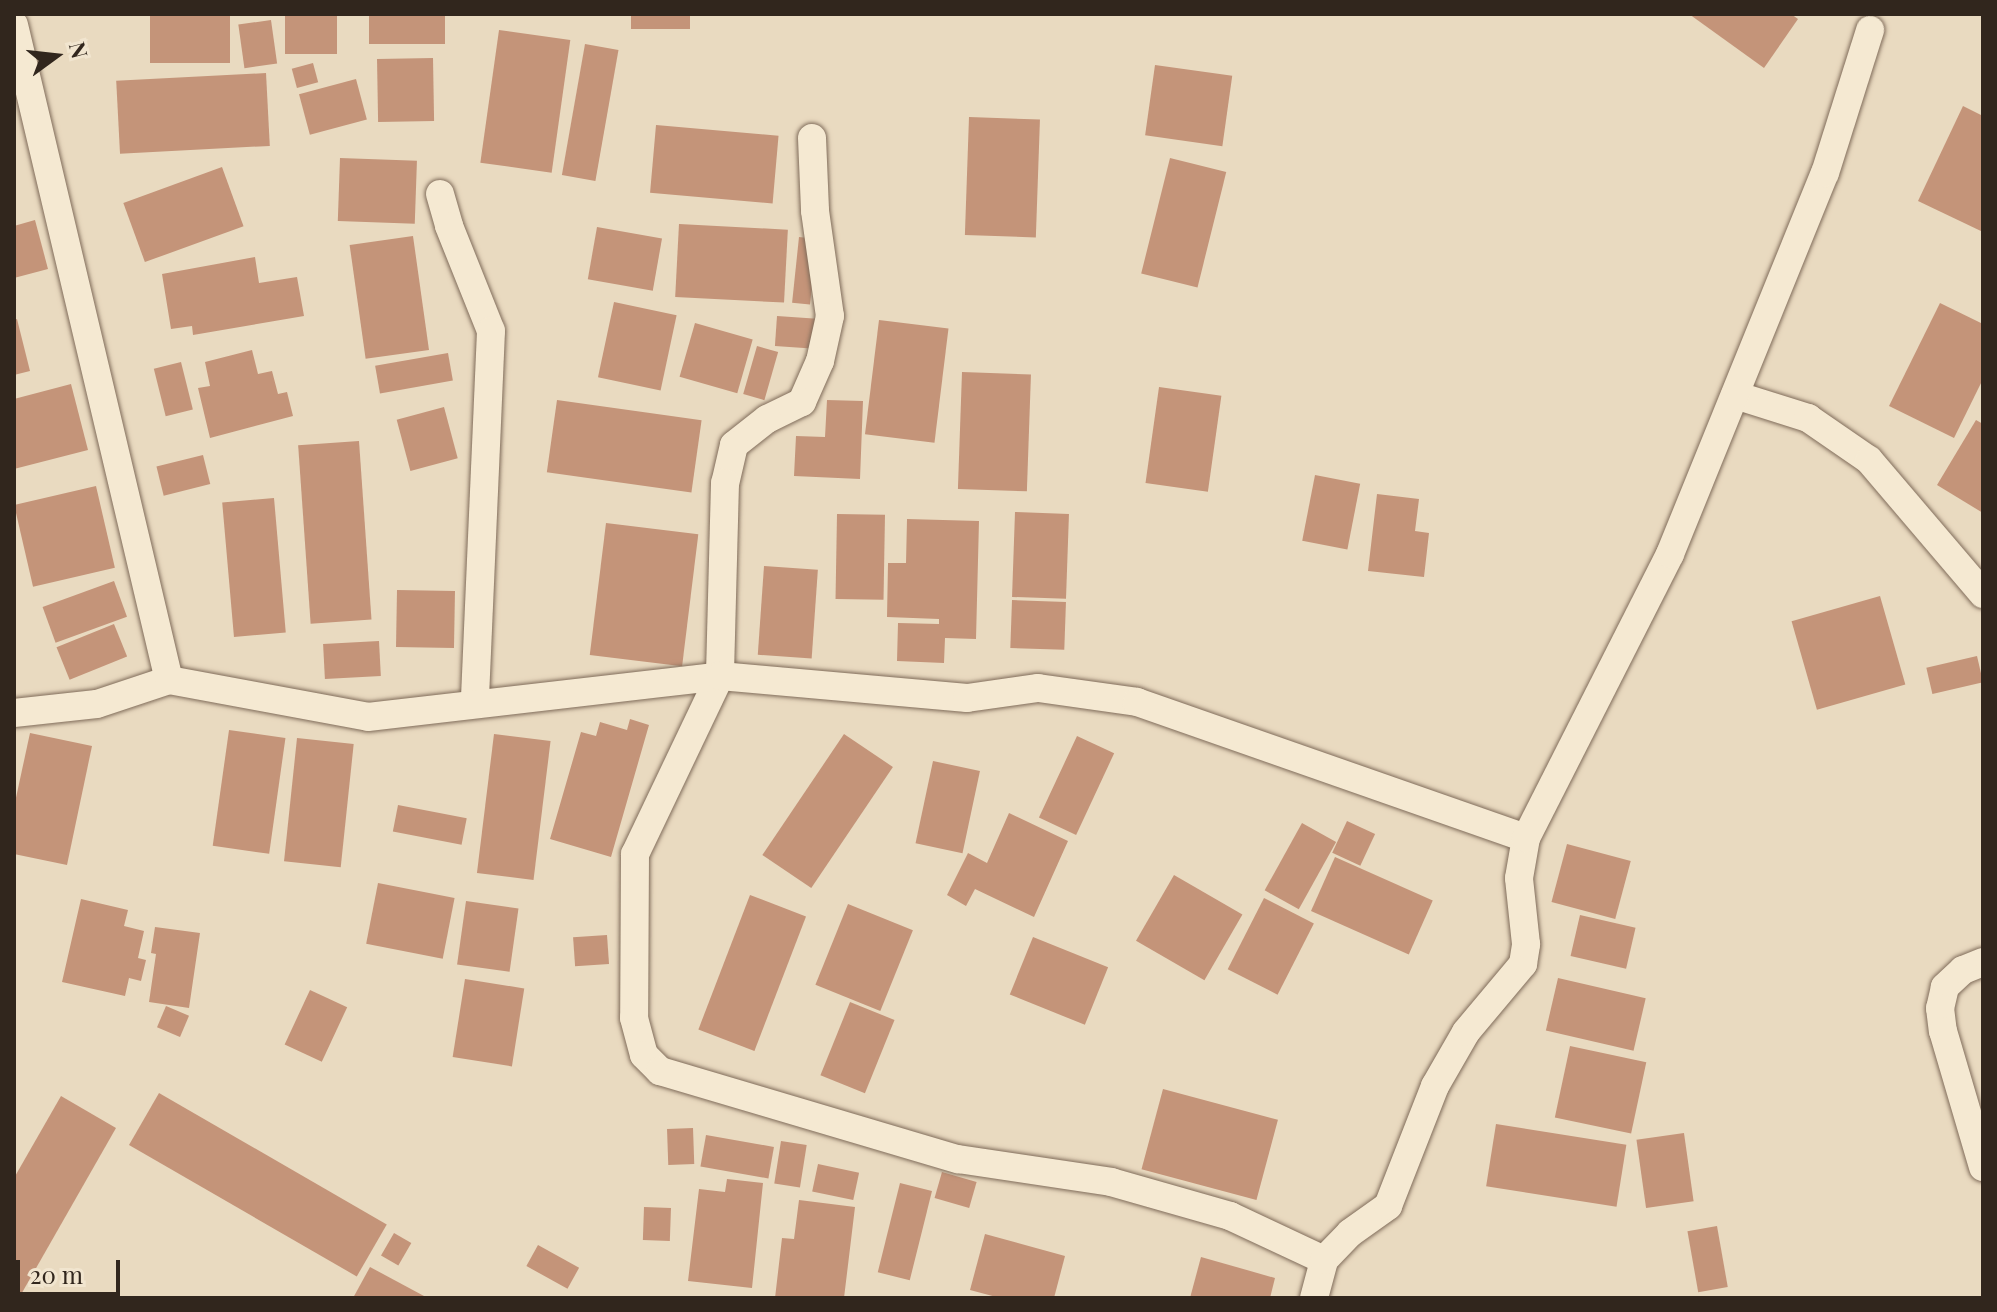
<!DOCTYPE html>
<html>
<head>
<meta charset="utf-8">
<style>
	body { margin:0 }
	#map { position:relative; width:1997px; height:1312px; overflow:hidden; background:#e9dac0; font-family:"Playfair Display",serif }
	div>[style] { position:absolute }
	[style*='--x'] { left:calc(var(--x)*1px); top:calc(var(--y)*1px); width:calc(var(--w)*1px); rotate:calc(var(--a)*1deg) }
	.building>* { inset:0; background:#c49479; transform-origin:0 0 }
	.roads { filter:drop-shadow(0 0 2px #806c5a) drop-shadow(0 0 2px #806c5a) }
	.street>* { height:28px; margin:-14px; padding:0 14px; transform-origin:14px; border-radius:14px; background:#f5e9d2 }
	span { translate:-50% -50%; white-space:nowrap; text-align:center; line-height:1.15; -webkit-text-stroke:6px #f1e5cf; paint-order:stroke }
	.frame { position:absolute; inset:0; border:16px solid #31261d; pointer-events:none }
	.north { position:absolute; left:16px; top:16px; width:80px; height:80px; -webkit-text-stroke:6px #f1e5cf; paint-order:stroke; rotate:75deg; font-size:22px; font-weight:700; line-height:32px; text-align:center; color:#31261d }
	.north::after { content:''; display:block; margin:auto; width:28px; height:36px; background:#31261d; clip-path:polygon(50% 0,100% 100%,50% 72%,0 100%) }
	.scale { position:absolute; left:16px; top:1260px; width:104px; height:36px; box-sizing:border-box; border:4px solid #31261d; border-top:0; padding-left:10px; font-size:24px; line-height:28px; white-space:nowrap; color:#31261d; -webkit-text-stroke:6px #f1e5cf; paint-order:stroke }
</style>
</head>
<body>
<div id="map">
	<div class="building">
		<i style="left:150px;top:14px;width:80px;height:49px"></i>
		<i style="left:285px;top:14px;width:52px;height:40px"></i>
		<i style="left:369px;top:14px;width:76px;height:30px"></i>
		<i style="left:631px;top:14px;width:59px;height:15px"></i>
		<i style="clip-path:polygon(1689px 14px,1791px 14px,1798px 19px,1764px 68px)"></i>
		<i style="left:271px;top:20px;width:44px;height:33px;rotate:82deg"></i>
		<i style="left:499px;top:30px;width:72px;height:134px;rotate:8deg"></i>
		<i style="left:585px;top:44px;width:34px;height:133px;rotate:10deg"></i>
		<i style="left:433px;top:58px;width:63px;height:56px;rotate:89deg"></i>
		<i style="left:313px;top:63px;width:20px;height:22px;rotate:75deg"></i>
		<i style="left:1155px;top:65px;width:78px;height:71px;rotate:8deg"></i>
		<i style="left:266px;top:73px;width:73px;height:150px;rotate:87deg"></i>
		<i style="left:356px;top:79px;width:42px;height:59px;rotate:75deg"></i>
		<i style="clip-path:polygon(1963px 106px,1983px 116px,1983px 232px,1918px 201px)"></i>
		<i style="left:969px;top:117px;width:71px;height:118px;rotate:2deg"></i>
		<i style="left:656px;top:125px;width:123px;height:68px;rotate:5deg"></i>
		<i style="left:340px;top:158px;width:77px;height:63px;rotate:2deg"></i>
		<i style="left:1170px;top:158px;width:58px;height:119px;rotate:14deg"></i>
		<i style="left:222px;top:167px;width:63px;height:105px;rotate:70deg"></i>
		<i style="clip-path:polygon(35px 220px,48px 269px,14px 278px,14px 226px)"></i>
		<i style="left:679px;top:224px;width:109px;height:73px;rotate:3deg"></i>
		<i style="left:597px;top:227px;width:66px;height:53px;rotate:10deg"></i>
		<i style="left:413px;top:236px;width:115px;height:64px;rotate:82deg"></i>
		<i style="left:799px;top:237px;width:18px;height:66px;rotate:6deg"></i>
		<i style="clip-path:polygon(255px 257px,259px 283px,297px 277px,304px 316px,193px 335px,192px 326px,171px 329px,162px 274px)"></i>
		<i style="left:614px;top:302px;width:64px;height:77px;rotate:12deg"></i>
		<i style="clip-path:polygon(1940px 303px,1983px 324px,1983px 379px,1954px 438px,1889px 406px)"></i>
		<i style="left:777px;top:316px;width:40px;height:30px;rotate:4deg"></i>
		<i style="clip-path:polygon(17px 319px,30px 371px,14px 375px,14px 320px)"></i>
		<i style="left:879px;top:320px;width:70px;height:115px;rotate:7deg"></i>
		<i style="left:695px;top:323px;width:60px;height:56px;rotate:16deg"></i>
		<i style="left:757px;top:346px;width:22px;height:50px;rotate:16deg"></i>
		<i style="clip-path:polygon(252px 350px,258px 374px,272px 371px,278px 394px,287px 392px,293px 416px,210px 438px,198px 388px,210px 386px,205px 362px)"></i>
		<i style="left:448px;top:353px;width:28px;height:74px;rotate:80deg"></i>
		<i style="left:181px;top:362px;width:49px;height:28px;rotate:76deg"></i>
		<i style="left:962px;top:372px;width:69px;height:117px;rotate:2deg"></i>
		<i style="clip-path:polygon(71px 384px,88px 450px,14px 469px,14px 399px)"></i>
		<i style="left:1159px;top:387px;width:63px;height:97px;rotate:8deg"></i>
		<i style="left:557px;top:400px;width:146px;height:73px;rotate:8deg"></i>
		<i style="clip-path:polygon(827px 400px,863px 401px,860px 479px,794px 476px,796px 436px,825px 437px)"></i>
		<i style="left:444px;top:407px;width:53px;height:49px;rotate:75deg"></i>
		<i style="clip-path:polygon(1976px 420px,1983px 424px,1983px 513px,1937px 485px)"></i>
		<i style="left:359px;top:441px;width:179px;height:61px;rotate:86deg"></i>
		<i style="left:203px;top:455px;width:30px;height:48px;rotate:76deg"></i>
		<i style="left:1315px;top:475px;width:46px;height:67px;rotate:11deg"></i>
		<i style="left:96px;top:486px;width:84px;height:84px;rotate:77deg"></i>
		<i style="clip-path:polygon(1377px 494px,1419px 499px,1415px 531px,1429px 533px,1424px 577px,1368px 571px)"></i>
		<i style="left:274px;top:498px;width:135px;height:52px;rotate:85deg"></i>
		<i style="left:1015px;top:512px;width:54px;height:85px;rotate:2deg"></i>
		<i style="left:837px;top:514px;width:48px;height:85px;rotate:1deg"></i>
		<i style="clip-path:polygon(907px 519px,979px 521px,976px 639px,945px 638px,944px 663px,897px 661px,898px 623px,939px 624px,939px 619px,887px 617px,888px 563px,906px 563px)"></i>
		<i style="left:606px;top:523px;width:93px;height:133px;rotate:7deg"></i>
		<i style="left:764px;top:566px;width:54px;height:89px;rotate:4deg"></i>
		<i style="left:114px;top:581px;width:38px;height:76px;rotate:70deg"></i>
		<i style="left:397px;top:590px;width:58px;height:57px;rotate:1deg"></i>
		<i style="left:1880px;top:596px;width:92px;height:92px;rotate:74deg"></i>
		<i style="left:1012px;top:600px;width:54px;height:48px;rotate:2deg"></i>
		<i style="left:114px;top:624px;width:35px;height:62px;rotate:68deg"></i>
		<i style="left:379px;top:641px;width:35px;height:56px;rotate:87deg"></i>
		<i style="left:1977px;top:656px;width:27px;height:52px;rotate:77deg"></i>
		<i style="clip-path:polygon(630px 719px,649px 725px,611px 857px,550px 839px,581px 732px,596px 736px,600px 722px,627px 730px)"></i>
		<i style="left:229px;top:730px;width:57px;height:117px;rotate:8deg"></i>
		<i style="clip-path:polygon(30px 733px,92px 746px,67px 865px,14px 854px,14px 807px)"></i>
		<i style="left:494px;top:734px;width:57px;height:140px;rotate:7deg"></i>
		<i style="left:844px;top:734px;width:59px;height:146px;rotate:34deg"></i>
		<i style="left:1077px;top:736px;width:41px;height:90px;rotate:25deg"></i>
		<i style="left:297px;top:738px;width:57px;height:124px;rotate:6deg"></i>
		<i style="left:933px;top:761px;width:48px;height:84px;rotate:12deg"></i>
		<i style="left:398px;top:805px;width:70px;height:27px;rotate:11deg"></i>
		<i style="clip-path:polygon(1009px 813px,1068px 841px,1034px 917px,975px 889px,966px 906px,947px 895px,968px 853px,987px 863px)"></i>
		<i style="left:1347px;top:821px;width:31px;height:35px;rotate:25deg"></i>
		<i style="left:1302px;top:823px;width:39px;height:77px;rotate:29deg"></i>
		<i style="left:1567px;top:844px;width:66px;height:60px;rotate:15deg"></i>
		<i style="left:1335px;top:857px;width:107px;height:59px;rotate:24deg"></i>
		<i style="left:1174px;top:875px;width:79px;height:76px;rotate:30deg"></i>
		<i style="left:378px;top:883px;width:78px;height:62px;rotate:11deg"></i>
		<i style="left:750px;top:895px;width:60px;height:144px;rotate:21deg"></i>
		<i style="left:1264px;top:898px;width:56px;height:80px;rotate:27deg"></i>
		<i style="clip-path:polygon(81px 899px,128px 910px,124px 926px,144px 931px,138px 958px,146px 960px,141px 981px,129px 978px,125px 996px,62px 982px)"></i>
		<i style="left:466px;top:901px;width:53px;height:64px;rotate:8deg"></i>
		<i style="left:848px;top:904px;width:70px;height:87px;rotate:22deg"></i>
		<i style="left:1580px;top:915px;width:57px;height:42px;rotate:13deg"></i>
		<i style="clip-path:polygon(155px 927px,200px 933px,189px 1008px,149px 1002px,156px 954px,151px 953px)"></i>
		<i style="left:607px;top:935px;width:29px;height:34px;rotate:86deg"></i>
		<i style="left:1033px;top:937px;width:81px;height:62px;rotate:22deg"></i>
		<i style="left:1558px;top:978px;width:90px;height:54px;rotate:13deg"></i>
		<i style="left:465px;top:979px;width:60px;height:79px;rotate:9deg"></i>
		<i style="left:310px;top:990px;width:41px;height:60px;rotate:25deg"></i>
		<i style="left:850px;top:1002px;width:48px;height:79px;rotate:22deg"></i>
		<i style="left:166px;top:1006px;width:25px;height:23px;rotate:23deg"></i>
		<i style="left:1570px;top:1046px;width:78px;height:73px;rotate:12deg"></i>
		<i style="left:1163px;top:1089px;width:119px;height:83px;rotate:15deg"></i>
		<i style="left:159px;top:1093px;width:263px;height:60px;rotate:30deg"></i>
		<i style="clip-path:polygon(61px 1096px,116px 1128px,19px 1298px,14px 1298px,14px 1178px)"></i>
		<i style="left:1496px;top:1124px;width:132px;height:63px;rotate:9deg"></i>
		<i style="left:693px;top:1128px;width:36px;height:26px;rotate:88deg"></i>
		<i style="left:1684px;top:1133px;width:69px;height:48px;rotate:82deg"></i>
		<i style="left:706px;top:1135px;width:69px;height:32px;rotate:10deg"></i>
		<i style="left:781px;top:1141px;width:26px;height:43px;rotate:9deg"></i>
		<i style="left:818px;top:1164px;width:42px;height:28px;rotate:12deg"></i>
		<i style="left:942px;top:1172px;width:36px;height:27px;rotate:16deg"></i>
		<i style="clip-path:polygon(727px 1179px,763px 1183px,752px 1288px,688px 1281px,699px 1189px,725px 1192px)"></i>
		<i style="left:900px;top:1183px;width:33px;height:92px;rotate:14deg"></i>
		<i style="clip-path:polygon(799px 1200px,855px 1207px,844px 1298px,775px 1298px,782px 1238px,794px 1239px)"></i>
		<i style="left:644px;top:1207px;width:27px;height:33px;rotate:2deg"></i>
		<i style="left:1717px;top:1226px;width:62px;height:30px;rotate:80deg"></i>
		<i style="left:394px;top:1233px;width:20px;height:26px;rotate:30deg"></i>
		<i style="clip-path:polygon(985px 1234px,1065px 1256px,1054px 1298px,1000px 1298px,970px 1290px)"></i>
		<i style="left:538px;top:1245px;width:47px;height:24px;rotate:29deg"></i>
		<i style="clip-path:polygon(1201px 1257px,1275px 1278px,1270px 1298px,1190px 1298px)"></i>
		<i style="clip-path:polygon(370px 1267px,424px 1296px,423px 1298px,353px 1298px)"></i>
	</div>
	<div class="roads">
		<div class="street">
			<i style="--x:14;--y:25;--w:673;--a:76.69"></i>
			<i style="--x:812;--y:138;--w:73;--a:87.6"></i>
			<i style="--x:815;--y:211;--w:106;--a:81.9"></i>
			<i style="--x:830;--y:316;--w:46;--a:102.5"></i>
			<i style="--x:820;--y:361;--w:45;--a:113.7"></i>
			<i style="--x:802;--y:402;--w:39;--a:154"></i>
			<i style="--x:767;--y:419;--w:42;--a:141.8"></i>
			<i style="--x:734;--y:445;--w:39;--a:103"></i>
			<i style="--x:725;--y:483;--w:193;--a:91.5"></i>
			<i style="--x:720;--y:676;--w:197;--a:115.5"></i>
			<i style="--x:635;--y:854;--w:164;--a:90.3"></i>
			<i style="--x:634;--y:1018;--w:38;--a:75"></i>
			<i style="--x:644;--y:1055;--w:23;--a:45"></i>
			<i style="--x:660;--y:1071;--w:311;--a:16.5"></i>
			<i style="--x:958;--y:1159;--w:155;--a:8.5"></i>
			<i style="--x:1111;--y:1182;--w:124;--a:15.9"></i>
			<i style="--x:1230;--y:1216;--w:104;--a:25.1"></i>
			<i style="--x:440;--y:194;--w:33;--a:74"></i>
			<i style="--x:449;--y:226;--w:113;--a:68.2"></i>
			<i style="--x:491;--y:331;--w:371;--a:92.5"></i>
			<i style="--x:1735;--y:395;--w:77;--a:17.5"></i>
			<i style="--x:1808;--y:418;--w:74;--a:34.5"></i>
			<i style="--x:1869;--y:460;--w:176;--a:49.6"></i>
			<i style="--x:14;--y:713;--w:83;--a:-6.2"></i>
			<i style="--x:97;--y:704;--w:76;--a:-18.4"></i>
			<i style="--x:169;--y:680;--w:202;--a:10.5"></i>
			<i style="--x:368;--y:717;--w:354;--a:-6.6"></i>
			<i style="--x:720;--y:676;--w:248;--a:5.1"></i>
			<i style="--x:967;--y:698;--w:72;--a:-8"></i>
			<i style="--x:1038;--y:688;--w:100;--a:8"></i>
			<i style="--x:1137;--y:702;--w:412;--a:19.3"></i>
			<i style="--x:1983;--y:962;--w:22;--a:158"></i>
			<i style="--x:1963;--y:970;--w:25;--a:137"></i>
			<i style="--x:1945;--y:987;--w:22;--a:103"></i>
			<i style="--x:1940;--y:1008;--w:23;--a:83"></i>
			<i style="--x:1943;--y:1031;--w:142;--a:73.6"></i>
			<i style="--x:1314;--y:1298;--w:39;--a:-75"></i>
			<i style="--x:1324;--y:1260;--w:37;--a:-46"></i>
			<i style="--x:1350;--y:1233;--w:47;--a:-35.4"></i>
			<i style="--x:1388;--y:1206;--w:129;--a:-68.6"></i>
			<i style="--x:1435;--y:1086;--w:62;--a:-60.1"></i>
			<i style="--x:1466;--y:1032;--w:89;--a:-50"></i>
			<i style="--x:1523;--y:964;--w:20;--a:-81"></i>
			<i style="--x:1526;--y:944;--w:66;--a:-96.1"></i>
			<i style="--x:1519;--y:878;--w:41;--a:-80.1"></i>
			<i style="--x:1526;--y:838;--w:318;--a:-63.1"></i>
			<i style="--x:1670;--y:554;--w:411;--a:-67.9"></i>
			<i style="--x:1825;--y:173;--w:150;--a:-72.5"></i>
		</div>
	</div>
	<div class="frame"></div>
	<div class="north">N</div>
	<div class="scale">20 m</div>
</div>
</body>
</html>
